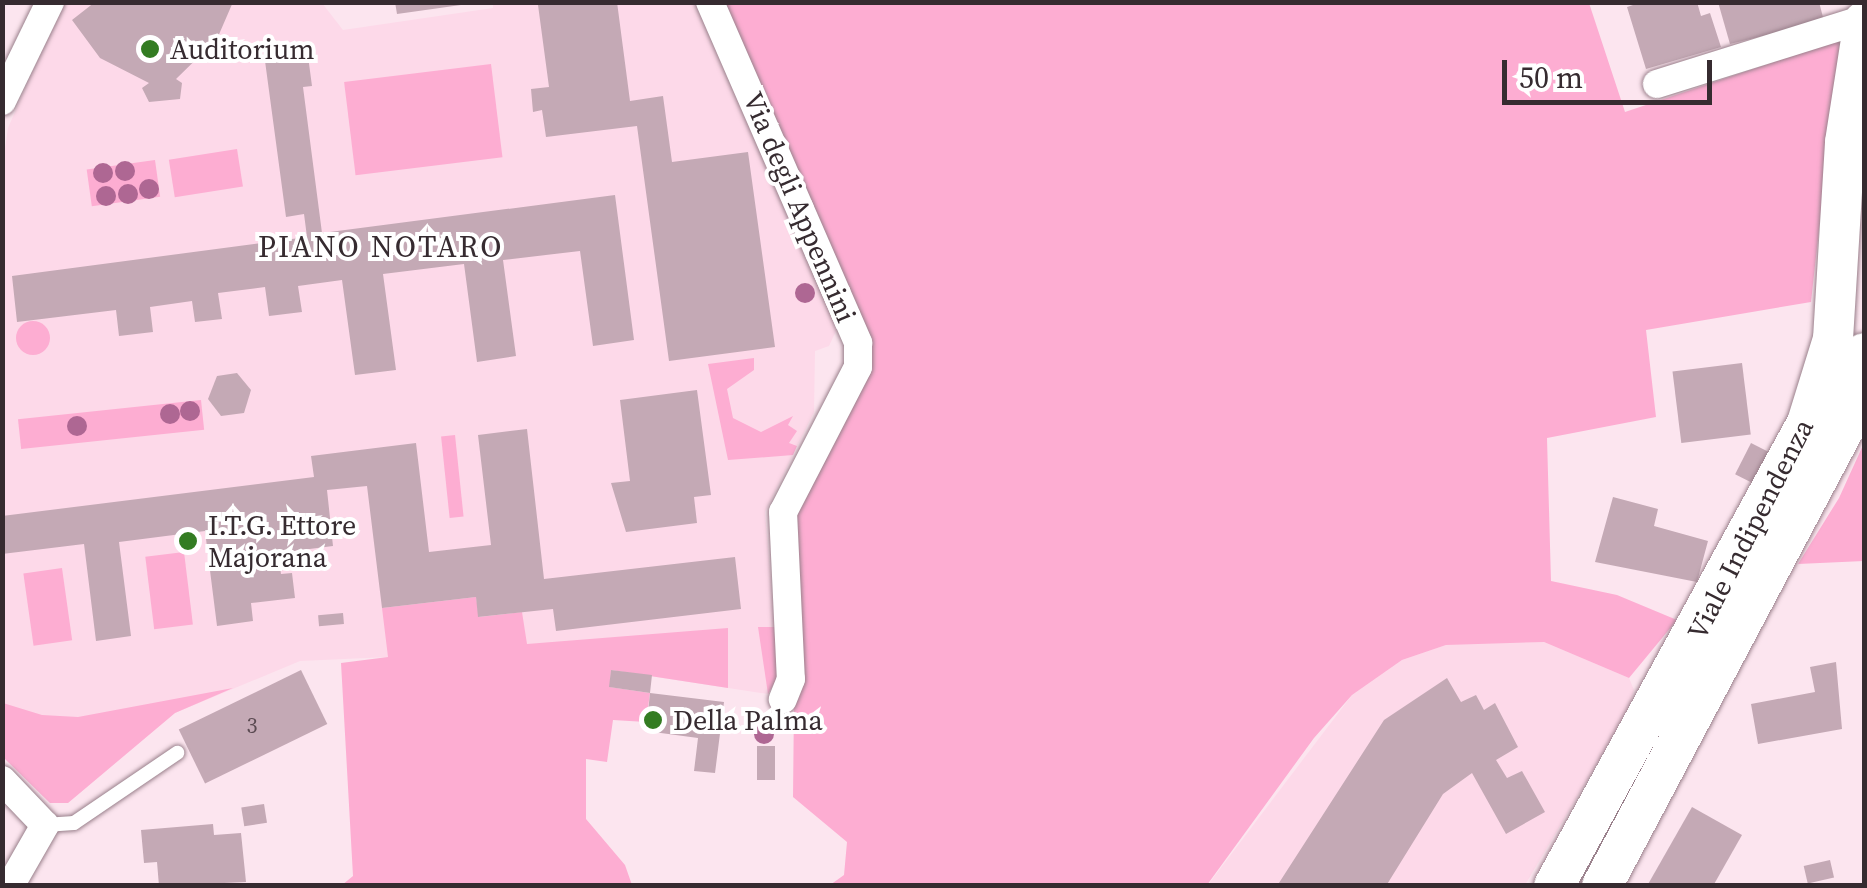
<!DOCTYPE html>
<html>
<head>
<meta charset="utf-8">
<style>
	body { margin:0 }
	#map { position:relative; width:1867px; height:888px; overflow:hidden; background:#fce5ef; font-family:"Source Serif 4",serif }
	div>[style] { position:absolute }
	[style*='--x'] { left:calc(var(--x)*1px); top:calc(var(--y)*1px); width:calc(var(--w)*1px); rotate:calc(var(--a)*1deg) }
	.built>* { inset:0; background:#fdd9e9 }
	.green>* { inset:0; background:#fdadd2; transform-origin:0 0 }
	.round { border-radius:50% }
	.building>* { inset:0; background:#c4a9b5; transform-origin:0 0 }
	.roads { filter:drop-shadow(0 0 2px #99808b) drop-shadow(0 0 2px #99808b) }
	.lane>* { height:14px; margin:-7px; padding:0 7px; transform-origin:7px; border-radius:7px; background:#fff }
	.street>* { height:28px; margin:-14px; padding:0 14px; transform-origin:14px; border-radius:14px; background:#fff }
	.secondary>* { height:40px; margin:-20px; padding:0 20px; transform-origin:20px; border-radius:20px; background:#fff }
	.trees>* { width:20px; height:20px; margin:-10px; border-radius:50%; background:#ae6793 }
	.dots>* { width:28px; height:28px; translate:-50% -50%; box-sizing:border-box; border:5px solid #fff; border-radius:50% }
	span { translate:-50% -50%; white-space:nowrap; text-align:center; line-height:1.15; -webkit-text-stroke:8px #fff; paint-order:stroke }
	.number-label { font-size:22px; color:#5a4a51 }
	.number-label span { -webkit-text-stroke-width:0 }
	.poi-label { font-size:28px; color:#362b30 }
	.left { translate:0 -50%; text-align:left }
	.street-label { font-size:28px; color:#362b30 }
	.neighbourhood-label { font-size:30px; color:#362b30; letter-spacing:2.5px }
	.frame { position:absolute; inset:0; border:5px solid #362b30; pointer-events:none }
	.scale { position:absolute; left:1502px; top:60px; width:210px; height:45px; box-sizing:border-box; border:5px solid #362b30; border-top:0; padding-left:12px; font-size:30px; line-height:35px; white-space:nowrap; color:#362b30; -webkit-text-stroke:8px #fff; paint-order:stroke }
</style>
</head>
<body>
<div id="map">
	<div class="built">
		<i style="clip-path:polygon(62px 3px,322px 3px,343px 30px,493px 8px,493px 3px,695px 3px,832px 303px,836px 331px,829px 346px,815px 351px,814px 412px,765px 512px,779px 675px,768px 694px,611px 670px,389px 657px,300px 661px,175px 713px,68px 803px,50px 803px,3px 757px,3px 162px,8px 128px)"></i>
		<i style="clip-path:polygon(1502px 639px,1544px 642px,1629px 678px,1634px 690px,1628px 711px,1525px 885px,1207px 886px,1352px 695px,1402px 660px,1446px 645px)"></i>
	</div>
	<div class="green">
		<i style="clip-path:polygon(723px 3px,1589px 3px,1625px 112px,1840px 40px,1811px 302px,1646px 330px,1656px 417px,1547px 438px,1551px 581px,1617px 595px,1677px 620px,1629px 678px,1544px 642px,1446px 645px,1402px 660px,1352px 695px,1314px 738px,1207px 885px,830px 885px,844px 875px,847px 842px,793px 797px,796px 518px,868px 355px)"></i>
		<i style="left:491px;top:64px;width:94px;height:148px;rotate:83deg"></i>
		<i style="left:237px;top:149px;width:38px;height:69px;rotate:81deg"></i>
		<i style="left:155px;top:160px;width:37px;height:69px;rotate:82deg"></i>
		<i class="round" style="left:16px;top:321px;width:34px;height:34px"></i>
		<i style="clip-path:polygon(754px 358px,754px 370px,727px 389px,733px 418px,761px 432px,793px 416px,788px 425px,797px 431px,789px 443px,797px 446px,793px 455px,728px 460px,708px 364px)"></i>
		<i style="left:201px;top:400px;width:30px;height:184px;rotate:84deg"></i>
		<i style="left:455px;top:435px;width:82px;height:14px;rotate:84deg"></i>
		<i style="clip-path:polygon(1864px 443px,1864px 561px,1798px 564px,1839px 498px)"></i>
		<i style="left:184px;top:552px;width:73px;height:39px;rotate:83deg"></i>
		<i style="left:62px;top:568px;width:73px;height:39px;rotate:82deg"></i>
		<i style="clip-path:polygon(476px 597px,479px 617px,522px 612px,527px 644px,728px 628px,728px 688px,611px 670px,610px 687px,650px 693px,646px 722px,613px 720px,607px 762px,586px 759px,586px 819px,625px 865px,632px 885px,342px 885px,353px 876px,341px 663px,388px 657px,382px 608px)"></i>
		<i style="clip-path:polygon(758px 627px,774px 627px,779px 675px,768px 694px)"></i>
		<i style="clip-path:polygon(233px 688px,175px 713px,68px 803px,50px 803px,3px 757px,3px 703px,42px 715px,78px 717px)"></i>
	</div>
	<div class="building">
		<i style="clip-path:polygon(95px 2px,233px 2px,217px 39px,176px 79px,182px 83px,180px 99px,149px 102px,142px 88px,149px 83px,100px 58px,72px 20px)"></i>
		<i style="clip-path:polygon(395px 2px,461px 2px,461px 5px,397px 14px)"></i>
		<i style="clip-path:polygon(617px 2px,630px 101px,663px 96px,672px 162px,748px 152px,775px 347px,669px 361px,637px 126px,546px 137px,542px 110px,533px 112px,531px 89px,549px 87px,538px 5px)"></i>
		<i style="clip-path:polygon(1642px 2px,1697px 2px,1701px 16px,1710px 13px,1721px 47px,1646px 69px,1627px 7px)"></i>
		<i style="clip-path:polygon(1718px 2px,1819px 2px,1824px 21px,1730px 44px)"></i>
		<i style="clip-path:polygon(308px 56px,312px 86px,303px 87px,322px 233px,615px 195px,634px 340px,593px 346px,580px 251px,503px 260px,516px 356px,477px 362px,464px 264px,383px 274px,396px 370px,355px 375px,342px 280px,298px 286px,302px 312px,269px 316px,265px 287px,218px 293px,222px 319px,195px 322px,192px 301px,150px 307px,153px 332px,119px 336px,116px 310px,17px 322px,12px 276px,307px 237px,304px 214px,286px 217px,265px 61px)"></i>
		<i style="left:1742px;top:363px;width:72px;height:70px;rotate:83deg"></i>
		<i style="clip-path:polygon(237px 373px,251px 390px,244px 413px,221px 416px,208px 399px,217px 376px)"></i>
		<i style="clip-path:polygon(697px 390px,711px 495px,694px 497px,697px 523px,626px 532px,611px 483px,630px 481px,620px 400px)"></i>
		<i style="clip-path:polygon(527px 429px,544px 579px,735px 557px,741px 609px,556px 631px,553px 609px,478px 617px,476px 597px,382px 608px,367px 486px,327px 490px,333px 546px,278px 553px,281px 574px,292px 573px,295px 598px,251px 603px,253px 621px,217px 626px,205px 531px,119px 542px,131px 636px,96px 641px,84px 544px,2px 554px,2px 516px,314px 477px,311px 456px,416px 443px,429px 552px,491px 545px,478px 435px)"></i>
		<i style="left:1751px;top:443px;width:25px;height:35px;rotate:27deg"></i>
		<i style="clip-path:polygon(1613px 497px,1658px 509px,1654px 526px,1708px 541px,1697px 582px,1595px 562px)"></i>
		<i style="left:343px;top:613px;width:11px;height:25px;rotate:85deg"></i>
		<i style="clip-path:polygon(1836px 662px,1842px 729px,1758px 744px,1751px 704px,1815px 692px,1810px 667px)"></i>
		<i style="left:301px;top:670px;width:60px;height:136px;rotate:64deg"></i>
		<i style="clip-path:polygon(611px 670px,652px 675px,650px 693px,724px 702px,715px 773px,694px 771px,698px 738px,646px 731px,650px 693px,609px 687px)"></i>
		<i style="clip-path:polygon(1447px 678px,1461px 702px,1476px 695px,1484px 710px,1495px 703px,1518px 747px,1496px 760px,1507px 778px,1522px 771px,1545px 812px,1506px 834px,1472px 773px,1443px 794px,1386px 886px,1277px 886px,1384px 720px)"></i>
		<i style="left:757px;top:746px;width:18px;height:34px"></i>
		<i style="left:264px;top:804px;width:19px;height:23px;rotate:81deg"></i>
		<i style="clip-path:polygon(1692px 807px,1742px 835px,1713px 886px,1647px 886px)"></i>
		<i style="clip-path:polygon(213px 824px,214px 835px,241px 833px,246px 882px,159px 886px,157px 862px,144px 863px,141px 830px)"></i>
		<i style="left:1830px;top:860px;width:18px;height:27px;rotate:77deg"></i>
	</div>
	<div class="roads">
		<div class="lane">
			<i style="--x:45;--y:825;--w:29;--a:-4"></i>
			<i style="--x:74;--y:823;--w:125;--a:-34.2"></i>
		</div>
		<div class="street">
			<i style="--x:710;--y:2;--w:372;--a:66.5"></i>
			<i style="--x:858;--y:343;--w:24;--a:90"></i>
			<i style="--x:858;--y:367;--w:163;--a:117.3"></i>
			<i style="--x:783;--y:512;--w:167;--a:87.3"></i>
			<i style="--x:791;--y:679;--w:22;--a:112"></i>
			<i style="--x:1657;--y:84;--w:217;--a:-17.4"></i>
			<i style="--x:2;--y:101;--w:110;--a:-64.1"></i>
			<i style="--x:2;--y:780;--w:62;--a:46.3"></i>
			<i style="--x:45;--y:825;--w:70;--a:119.8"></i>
		</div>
		<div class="secondary">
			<i style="--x:1554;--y:886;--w:528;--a:-61.35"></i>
			<i style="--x:1807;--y:423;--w:88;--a:-72.8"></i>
			<i style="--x:1833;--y:339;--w:197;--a:-86.5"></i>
			<i style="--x:1845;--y:142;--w:122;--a:-81.1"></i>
			<i style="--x:1602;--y:886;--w:519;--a:-62.1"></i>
			<i style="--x:1845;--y:427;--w:76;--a:-75.6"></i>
		</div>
	</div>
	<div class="trees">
		<i style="left:125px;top:171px"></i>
		<i style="left:103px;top:173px"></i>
		<i style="left:149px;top:189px"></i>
		<i style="left:128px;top:194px"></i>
		<i style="left:106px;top:196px"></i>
		<i style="left:805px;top:293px"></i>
		<i style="left:190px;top:411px"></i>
		<i style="left:170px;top:414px"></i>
		<i style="left:77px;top:426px"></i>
		<i style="left:764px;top:734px"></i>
	</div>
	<div class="dots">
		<i style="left:150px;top:49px;background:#337c22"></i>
		<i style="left:188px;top:541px;background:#337c22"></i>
		<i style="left:653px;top:720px;background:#337c22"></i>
	</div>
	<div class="number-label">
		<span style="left:252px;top:726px">3</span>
	</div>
	<div class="poi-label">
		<span class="left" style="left:170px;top:49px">Auditorium</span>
		<span class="left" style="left:208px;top:541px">I.T.G. Ettore<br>Majorana</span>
		<span class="left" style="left:673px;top:720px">Della Palma</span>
	</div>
	<div class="street-label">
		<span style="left:800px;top:207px;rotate:67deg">Via degli Appennini</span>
		<span style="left:1750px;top:529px;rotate:-63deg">Viale Indipendenza</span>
	</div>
	<div class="neighbourhood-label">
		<span style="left:381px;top:247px">PIANO NOTARO</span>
	</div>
	<div class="frame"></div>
	<div class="scale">50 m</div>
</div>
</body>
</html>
